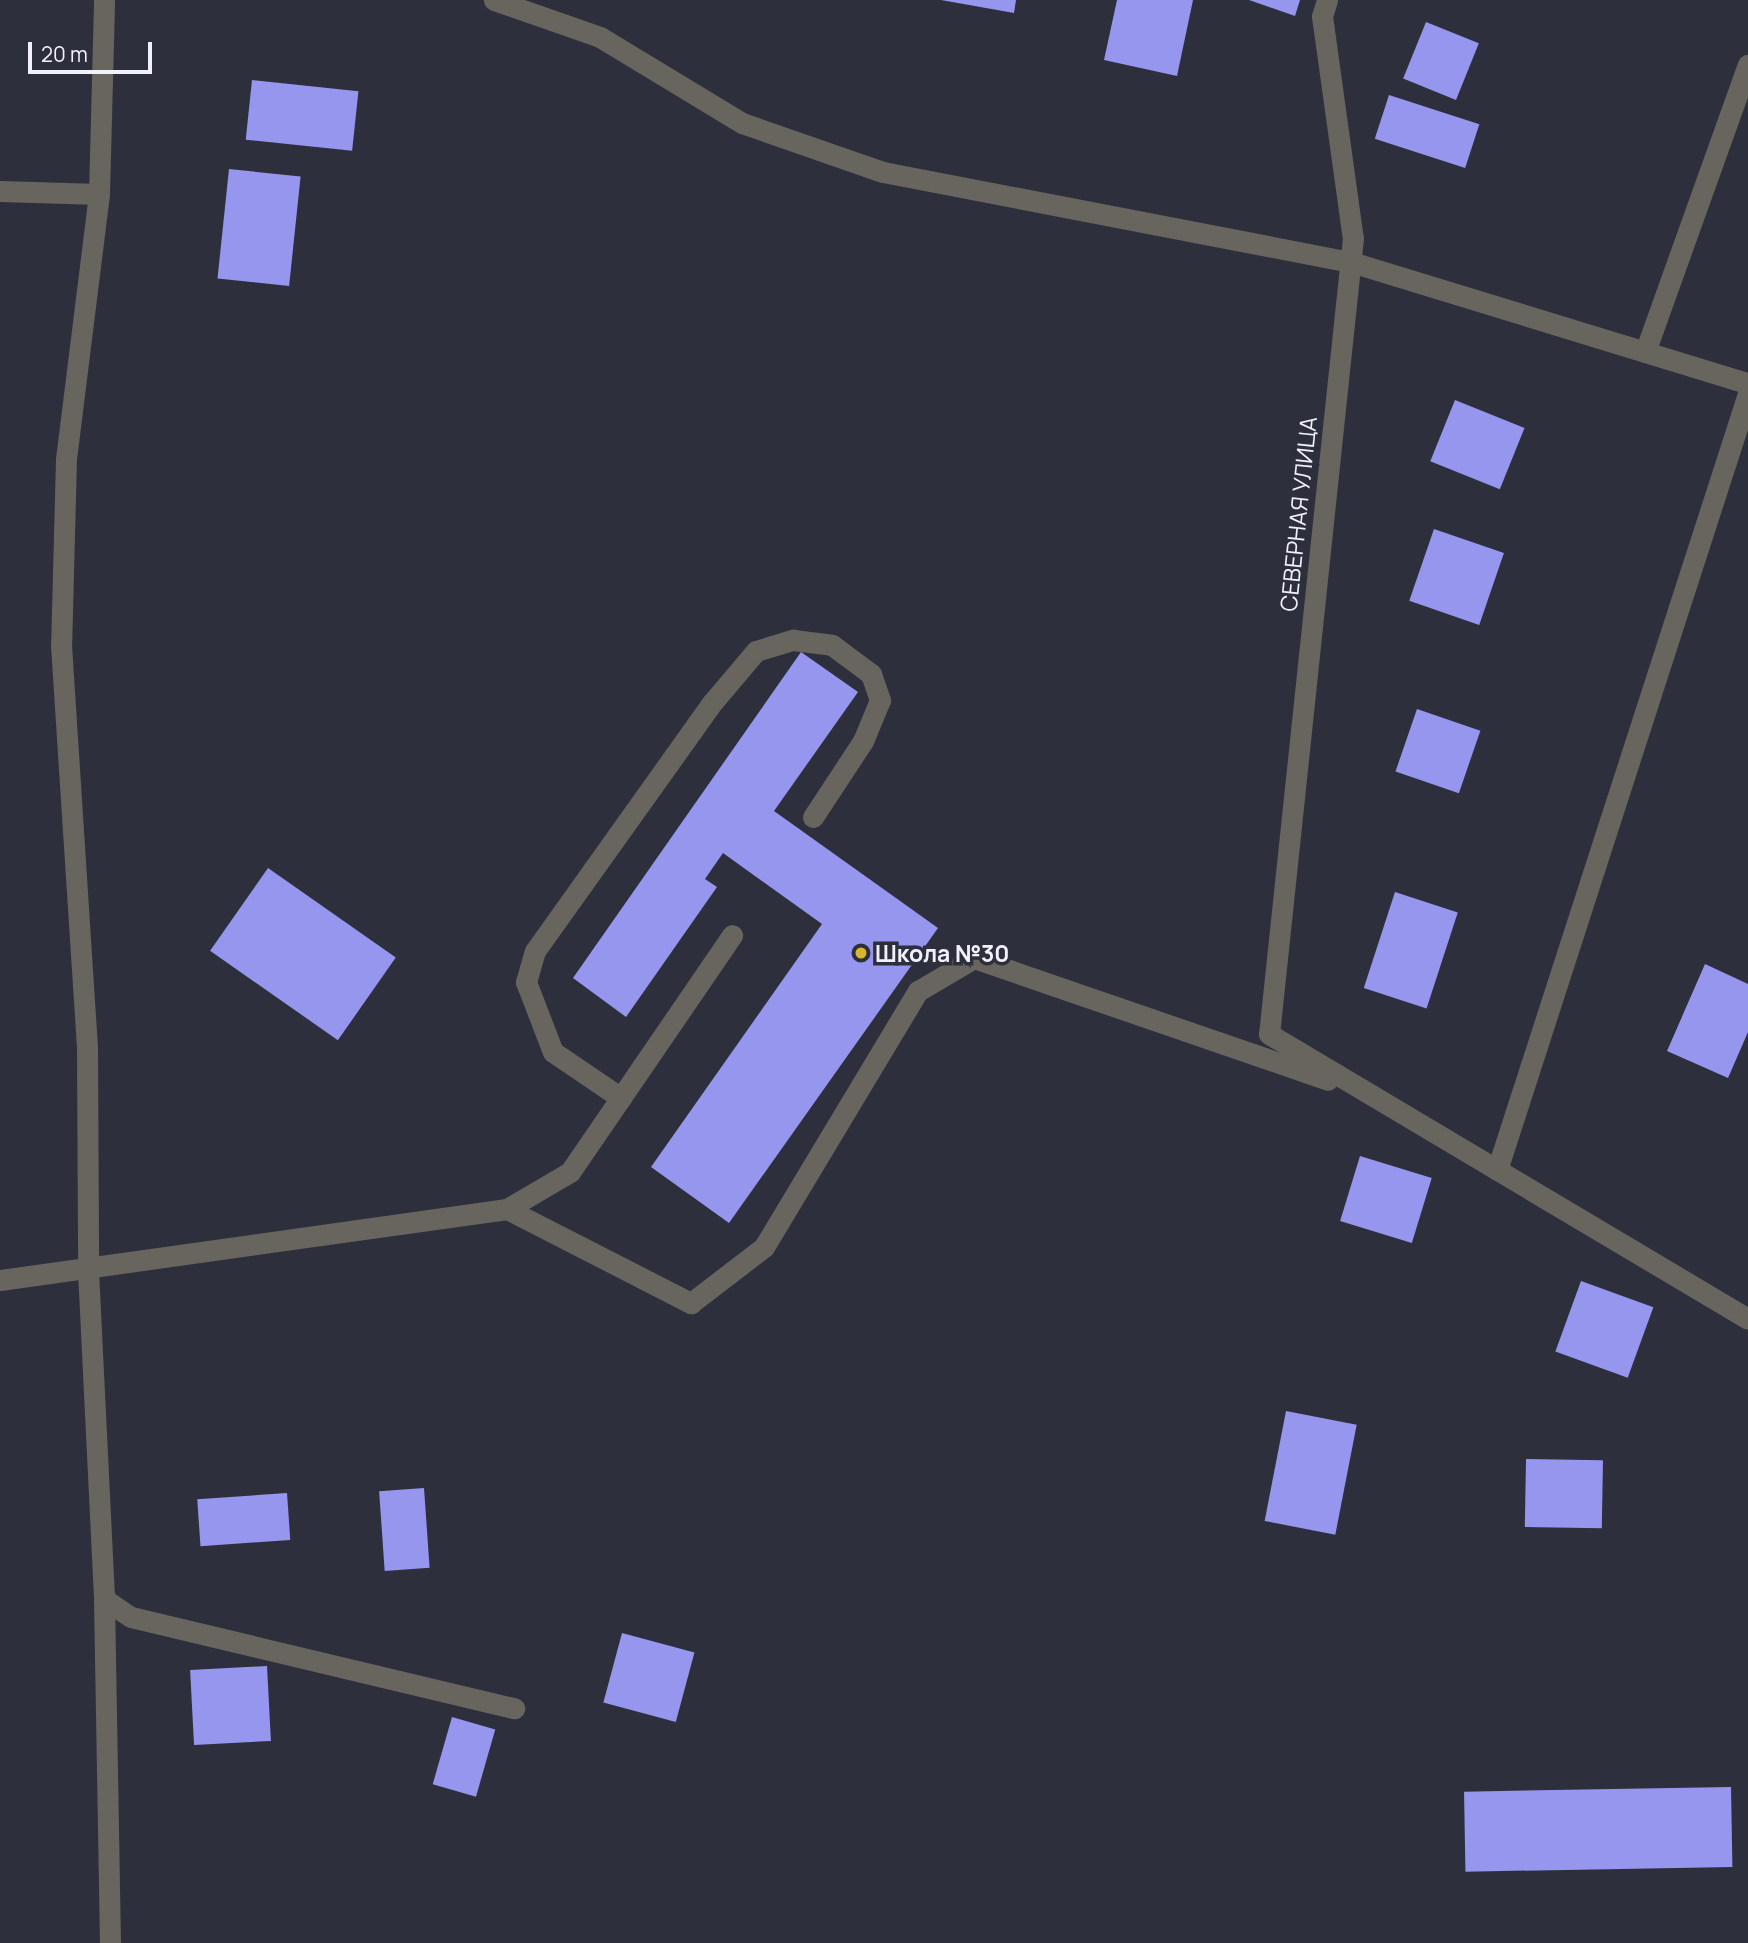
<!DOCTYPE html>
<html>
<head>
<meta charset="utf-8">
<style>
	body { margin:0 }
	#map { position:relative; width:1748px; height:1943px; overflow:hidden; background:#2e2f3d; font-family:Manrope,sans-serif }
	div>[style] { position:absolute }
	[style*='--x'] { left:calc(var(--x)*1px); top:calc(var(--y)*1px); width:calc(var(--w)*1px); rotate:calc(var(--a)*1deg) }
	.building>* { inset:0; background:#9696ef; transform-origin:0 0 }
	.minor>* { height:21px; margin:-10.5px; padding:0 10.5px; transform-origin:10.5px; border-radius:10.5px; background:#67655e }
	.dots>* { width:19px; height:19px; translate:-50% -50%; box-sizing:border-box; border:4px solid #2e2f3d; border-radius:50% }
	span { translate:-50% -50%; white-space:nowrap; text-align:center; line-height:1.15; -webkit-text-stroke:7px #2e2f3d; paint-order:stroke }
	.street-label { font-size:23px; color:#f0f1fb }
	.poi-label { font-size:23px; color:#f0f1fb; font-weight:700 }
	.left { translate:0 -50%; text-align:left }
	.scale { position:absolute; left:28px; top:42px; width:124px; height:32px; box-sizing:border-box; border:4px solid #f0f1fb; border-top:0; padding-left:9px; font-size:21px; line-height:24px; white-space:nowrap; color:#f0f1fb; -webkit-text-stroke:5px #2e2f3d; paint-order:stroke }
</style>
</head>
<body>
<div id="map">
	<div class="building">
		<i style="clip-path:polygon(941px 0,1016px 0,1014px 13px)"></i>
		<i style="clip-path:polygon(1117px 0,1193px 0,1177px 76px,1104px 60px)"></i>
		<i style="clip-path:polygon(1249px 0,1300px 0,1295px 16px)"></i>
		<i style="left:1426px;top:22px;width:57px;height:61px;rotate:22deg"></i>
		<i style="left:252px;top:80px;width:107px;height:60px;rotate:6deg"></i>
		<i style="left:1389px;top:95px;width:95px;height:46px;rotate:18deg"></i>
		<i style="left:229px;top:169px;width:72px;height:110px;rotate:6deg"></i>
		<i style="left:1455px;top:400px;width:75px;height:66px;rotate:22deg"></i>
		<i style="left:1434px;top:529px;width:74px;height:76px;rotate:19deg"></i>
		<i style="clip-path:polygon(801px 652px,858px 692px,774px 811px,938px 928px,729px 1223px,651px 1167px,822px 924px,723px 853px,705px 879px,717px 887px,626px 1017px,573px 978px)"></i>
		<i style="left:1417px;top:709px;width:67px;height:66px;rotate:19deg"></i>
		<i style="left:268px;top:868px;width:156px;height:101px;rotate:35deg"></i>
		<i style="left:1395px;top:892px;width:66px;height:101px;rotate:18deg"></i>
		<i style="clip-path:polygon(1705px 964px,1748px 984px,1748px 1032px,1728px 1078px,1667px 1051px)"></i>
		<i style="left:1360px;top:1156px;width:75px;height:68px;rotate:17deg"></i>
		<i style="left:1581px;top:1281px;width:77px;height:75px;rotate:20deg"></i>
		<i style="left:1286px;top:1411px;width:72px;height:112px;rotate:11deg"></i>
		<i style="left:1526px;top:1459px;width:77px;height:68px;rotate:1deg"></i>
		<i style="left:424px;top:1488px;width:80px;height:45px;rotate:86deg"></i>
		<i style="left:287px;top:1493px;width:47px;height:90px;rotate:86deg"></i>
		<i style="left:622px;top:1633px;width:75px;height:72px;rotate:15deg"></i>
		<i style="left:267px;top:1666px;width:75px;height:77px;rotate:87deg"></i>
		<i style="left:452px;top:1717px;width:45px;height:70px;rotate:16deg"></i>
		<i style="left:1731px;top:1787px;width:80px;height:267px;rotate:89deg"></i>
	</div>
	<div class="minor">
		<i style="--x:494;--y:0;--w:112;--a:19.2"></i>
		<i style="--x:600;--y:37;--w:166;--a:31.2"></i>
		<i style="--x:742;--y:123;--w:149;--a:19.2"></i>
		<i style="--x:883;--y:172;--w:477;--a:10.9"></i>
		<i style="--x:1351;--y:262;--w:415;--a:17"></i>
		<i style="--x:1327;--y:0;--w:17;--a:107"></i>
		<i style="--x:1322;--y:16;--w:224;--a:82.1"></i>
		<i style="--x:1353;--y:238;--w:800;--a:96.02"></i>
		<i style="--x:1269;--y:1034;--w:557;--a:30.75"></i>
		<i style="--x:0;--y:191;--w:99;--a:1.7"></i>
		<i style="--x:99;--y:194;--w:194;--a:-88.5"></i>
		<i style="--x:99;--y:194;--w:267;--a:97.1"></i>
		<i style="--x:66;--y:459;--w:186;--a:91.5"></i>
		<i style="--x:61;--y:645;--w:405;--a:86.3"></i>
		<i style="--x:87;--y:1049;--w:221;--a:89.7"></i>
		<i style="--x:88;--y:1270;--w:329;--a:87.2"></i>
		<i style="--x:104;--y:1599;--w:344;--a:89"></i>
		<i style="--x:1645;--y:352;--w:305;--a:-70.3"></i>
		<i style="--x:621;--y:1098;--w:82;--a:-145.9"></i>
		<i style="--x:553;--y:1052;--w:75;--a:-111.1"></i>
		<i style="--x:526;--y:982;--w:32;--a:-74"></i>
		<i style="--x:535;--y:951;--w:305;--a:-54.5"></i>
		<i style="--x:712;--y:703;--w:68;--a:-49.8"></i>
		<i style="--x:756;--y:651;--w:39;--a:-17"></i>
		<i style="--x:793;--y:640;--w:39;--a:7"></i>
		<i style="--x:832;--y:645;--w:49;--a:36.6"></i>
		<i style="--x:871;--y:674;--w:28;--a:71"></i>
		<i style="--x:880;--y:700;--w:44;--a:112.5"></i>
		<i style="--x:863;--y:741;--w:91;--a:123.3"></i>
		<i style="--x:1497;--y:1170;--w:816;--a:-72.08"></i>
		<i style="--x:507;--y:1209;--w:73;--a:-30.4"></i>
		<i style="--x:570;--y:1172;--w:287;--a:-55.6"></i>
		<i style="--x:0;--y:1280;--w:512;--a:-7.97"></i>
		<i style="--x:507;--y:1209;--w:207;--a:27.1"></i>
		<i style="--x:691;--y:1303;--w:92;--a:-37.5"></i>
		<i style="--x:764;--y:1247;--w:299;--a:-59"></i>
		<i style="--x:918;--y:991;--w:65;--a:-30.5"></i>
		<i style="--x:974;--y:958;--w:374;--a:19"></i>
		<i style="--x:104;--y:1599;--w:32;--a:34"></i>
		<i style="--x:131;--y:1617;--w:394;--a:13.4"></i>
	</div>
	<div class="dots">
		<i style="left:861px;top:953px;background:#d8b434"></i>
	</div>
	<div class="street-label">
		<span style="left:1298px;top:514px;rotate:-84deg">СЕВЕРНАЯ УЛИЦА</span>
	</div>
	<div class="poi-label">
		<span class="left" style="left:875px;top:953px">Школа №30</span>
	</div>
	<div class="scale">20 m</div>
</div>
</body>
</html>
